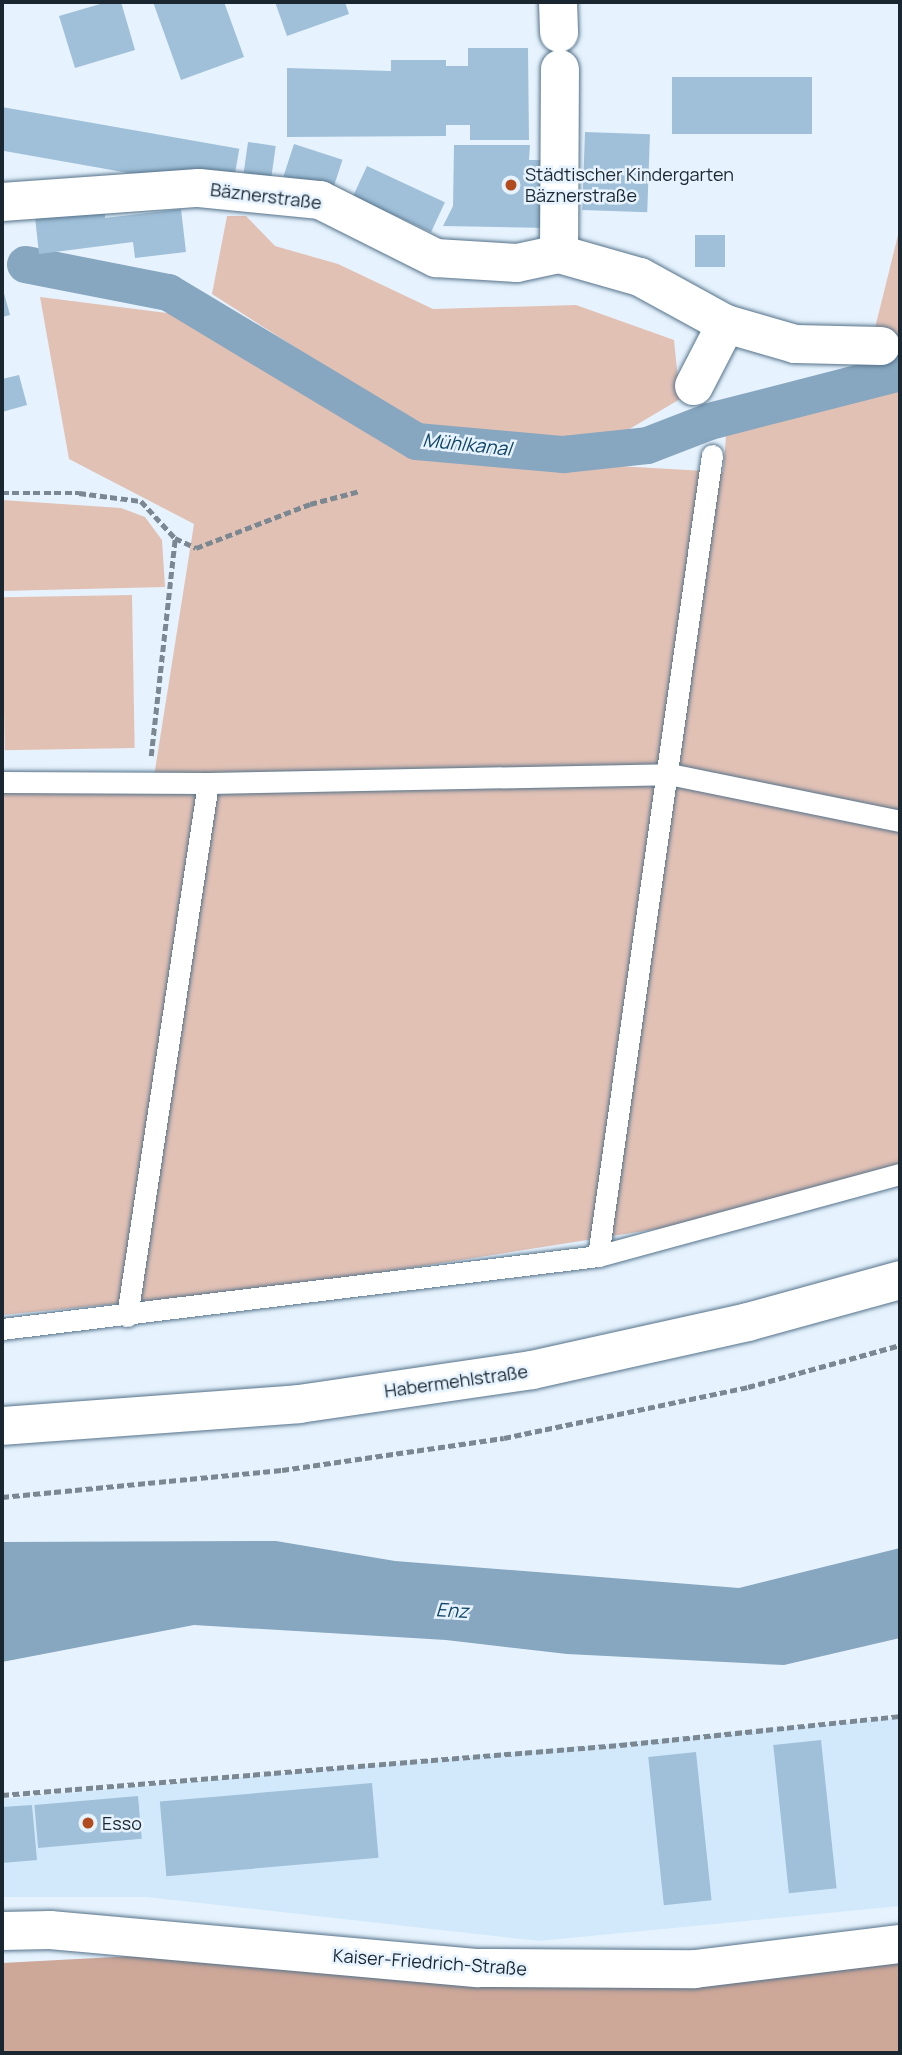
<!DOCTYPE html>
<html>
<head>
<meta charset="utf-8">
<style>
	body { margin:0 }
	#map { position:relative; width:902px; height:2055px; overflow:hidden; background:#e6f3fe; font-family:Manrope,sans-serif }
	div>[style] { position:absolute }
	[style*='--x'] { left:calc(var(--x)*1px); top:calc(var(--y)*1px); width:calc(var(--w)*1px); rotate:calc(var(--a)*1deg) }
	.built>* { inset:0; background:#d2e9fc }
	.green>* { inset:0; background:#e2c1b5; transform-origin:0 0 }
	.forest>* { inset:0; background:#cda798 }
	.water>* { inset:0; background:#87a6bf }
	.canal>* { height:37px; margin:-18.5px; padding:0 18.5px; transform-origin:18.5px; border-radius:18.5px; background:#87a6bf }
	.building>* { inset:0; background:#a0c0d9; transform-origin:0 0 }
	.path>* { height:4.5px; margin-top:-2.25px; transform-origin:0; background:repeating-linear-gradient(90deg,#7b8892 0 7px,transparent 0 10.5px) }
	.roads { filter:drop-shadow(0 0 2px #557289) drop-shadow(0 0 2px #557289) }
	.service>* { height:21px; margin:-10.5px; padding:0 10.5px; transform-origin:10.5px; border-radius:10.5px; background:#fff }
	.minor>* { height:38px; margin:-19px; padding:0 19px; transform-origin:19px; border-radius:19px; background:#fff }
	.tertiary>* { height:38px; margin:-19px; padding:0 19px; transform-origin:19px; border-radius:19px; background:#fff }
	.secondary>* { height:38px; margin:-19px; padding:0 19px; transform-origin:19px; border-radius:19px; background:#fff }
	.dots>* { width:19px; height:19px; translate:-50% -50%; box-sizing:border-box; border:4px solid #e6f3fe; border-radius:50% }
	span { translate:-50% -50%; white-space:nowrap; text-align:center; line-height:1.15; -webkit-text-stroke:5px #e6f3fe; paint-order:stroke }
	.poi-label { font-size:18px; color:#1b2730 }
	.left { translate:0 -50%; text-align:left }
	.street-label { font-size:18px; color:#1b2730 }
	.water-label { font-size:19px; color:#0f4467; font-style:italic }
	.frame { position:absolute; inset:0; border:4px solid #1b2730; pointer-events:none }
</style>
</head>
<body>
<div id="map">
	<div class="built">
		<i style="clip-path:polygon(900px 1717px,900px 1906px,539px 1941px,146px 1897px,2px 1897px,2px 1799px)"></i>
	</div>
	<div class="green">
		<i style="clip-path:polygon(227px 216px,246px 216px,275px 246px,338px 264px,433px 309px,576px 305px,674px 340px,680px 399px,611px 440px,421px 428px,212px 294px)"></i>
		<i style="clip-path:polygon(900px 227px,900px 336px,874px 332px)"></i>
		<i style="clip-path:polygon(40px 297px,183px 315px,410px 454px,723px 472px,726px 436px,900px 380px,900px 1165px,695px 1223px,289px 1287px,2px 1315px,2px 792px,152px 789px,194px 524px,69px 459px)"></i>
		<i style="clip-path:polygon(2px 500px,121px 508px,145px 517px,162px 540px,165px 587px,2px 591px)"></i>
		<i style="left:132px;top:595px;width:153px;height:130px;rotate:89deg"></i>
	</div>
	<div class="forest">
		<i style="clip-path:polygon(900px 1950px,900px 2053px,2px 2053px,2px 1963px,153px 1955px)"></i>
	</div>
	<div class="water">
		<i style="clip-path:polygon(276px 1541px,395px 1561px,739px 1588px,900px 1548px,900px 1638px,784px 1665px,567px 1654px,446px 1640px,194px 1625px,2px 1662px,2px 1542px)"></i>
	</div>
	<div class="canal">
		<i style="--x:25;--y:264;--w:146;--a:11.1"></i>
		<i style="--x:168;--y:292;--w:289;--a:31"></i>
		<i style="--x:416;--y:441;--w:148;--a:5.1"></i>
		<i style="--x:563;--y:454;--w:84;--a:-6.1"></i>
		<i style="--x:647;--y:445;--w:66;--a:-21.2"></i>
		<i style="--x:709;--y:421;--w:197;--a:-14.4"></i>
	</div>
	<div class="building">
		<i style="clip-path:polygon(107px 2px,121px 2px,135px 50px,75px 68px,59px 16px)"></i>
		<i style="clip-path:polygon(153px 2px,224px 2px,244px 57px,181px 80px)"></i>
		<i style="clip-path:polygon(275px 2px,345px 2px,349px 14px,287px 36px)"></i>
		<i style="clip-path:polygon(468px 48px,528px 48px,529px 140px,470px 140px,470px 125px,446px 125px,446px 136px,287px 137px,287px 68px,391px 71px,391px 60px,446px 60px,446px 66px,468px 66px)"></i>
		<i style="left:672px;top:77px;width:140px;height:57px"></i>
		<i style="left:2px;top:107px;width:241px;height:43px;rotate:10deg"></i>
		<i style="left:585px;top:132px;width:65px;height:78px;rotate:2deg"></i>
		<i style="left:248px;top:142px;width:28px;height:35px;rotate:8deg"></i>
		<i style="left:294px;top:144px;width:51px;height:34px;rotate:18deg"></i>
		<i style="clip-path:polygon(454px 145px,530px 145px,529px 160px,552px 160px,551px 228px,443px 226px,453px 206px)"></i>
		<i style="left:367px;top:166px;width:86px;height:33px;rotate:25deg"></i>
		<i style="clip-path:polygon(105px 209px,105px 218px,181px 209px,186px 252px,135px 258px,133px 242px,39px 254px,35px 217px)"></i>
		<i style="left:695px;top:235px;width:30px;height:32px"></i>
		<i style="clip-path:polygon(2px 286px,10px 315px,2px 317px)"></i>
		<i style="clip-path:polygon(19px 375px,27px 405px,2px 412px,2px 379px)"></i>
		<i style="left:821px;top:1740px;width:149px;height:48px;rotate:84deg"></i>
		<i style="left:696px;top:1752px;width:149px;height:48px;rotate:84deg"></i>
		<i style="left:372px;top:1783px;width:75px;height:213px;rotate:85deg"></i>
		<i style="left:138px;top:1796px;width:43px;height:104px;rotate:85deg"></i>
		<i style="clip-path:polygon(32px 1805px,37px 1860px,2px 1863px,2px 1807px)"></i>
	</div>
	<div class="path">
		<i style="--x:2;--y:493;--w:77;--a:0"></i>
		<i style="--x:79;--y:493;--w:63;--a:7.4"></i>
		<i style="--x:141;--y:501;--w:50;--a:47.4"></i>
		<i style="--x:175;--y:538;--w:23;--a:25"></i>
		<i style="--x:196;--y:548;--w:122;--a:-21.1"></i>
		<i style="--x:310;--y:504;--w:52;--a:-14.6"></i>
		<i style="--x:151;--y:756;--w:219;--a:-83.7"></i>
		<i style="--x:2;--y:1497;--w:281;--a:-5.5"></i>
		<i style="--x:282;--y:1470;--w:224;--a:-8.2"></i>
		<i style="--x:504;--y:1438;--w:249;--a:-11.8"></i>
		<i style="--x:748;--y:1387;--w:158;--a:-15.4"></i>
		<i style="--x:2;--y:1795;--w:620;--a:-4.63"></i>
		<i style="--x:620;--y:1745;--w:281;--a:-5.9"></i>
	</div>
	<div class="roads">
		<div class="service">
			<i style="--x:2;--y:782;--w:206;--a:0.3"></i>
			<i style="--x:208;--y:783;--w:461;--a:-1.1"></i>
			<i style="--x:669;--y:774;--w:236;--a:11.5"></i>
			<i style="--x:598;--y:1256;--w:809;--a:-81.9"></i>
			<i style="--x:127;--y:1316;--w:539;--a:-81.36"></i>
			<i style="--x:2;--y:1329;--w:600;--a:-6.98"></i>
			<i style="--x:598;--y:1256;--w:313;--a:-15.2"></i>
		</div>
		<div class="minor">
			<i style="--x:558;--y:2;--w:31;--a:88"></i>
			<i style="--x:2;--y:202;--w:197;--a:-4.1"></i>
			<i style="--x:199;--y:188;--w:122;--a:5.7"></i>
			<i style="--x:320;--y:200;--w:130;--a:26.6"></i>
			<i style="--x:436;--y:258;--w:81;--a:3.5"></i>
			<i style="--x:517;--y:263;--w:43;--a:-12.1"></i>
			<i style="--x:559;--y:254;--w:84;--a:15.9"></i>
			<i style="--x:640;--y:277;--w:98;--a:28.7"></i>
			<i style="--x:726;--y:324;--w:72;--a:16.2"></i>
			<i style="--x:795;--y:344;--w:86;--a:1.3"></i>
			<i style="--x:559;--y:254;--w:185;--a:-89.7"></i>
			<i style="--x:694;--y:386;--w:70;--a:-62.7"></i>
		</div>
		<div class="tertiary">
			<i style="--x:2;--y:1931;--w:48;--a:-1.2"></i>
			<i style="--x:50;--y:1930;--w:430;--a:5.1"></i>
			<i style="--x:478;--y:1968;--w:217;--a:0.3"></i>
			<i style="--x:695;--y:1969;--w:207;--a:-7"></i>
		</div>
		<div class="secondary">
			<i style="--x:2;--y:1426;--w:298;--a:-4.2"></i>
			<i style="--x:299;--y:1404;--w:235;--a:-8.3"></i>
			<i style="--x:532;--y:1370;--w:221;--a:-12.5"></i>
			<i style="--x:748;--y:1322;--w:158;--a:-15.4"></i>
		</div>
	</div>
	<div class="dots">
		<i style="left:511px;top:185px;background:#b24c1f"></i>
		<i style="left:88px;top:1823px;background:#b24c1f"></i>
	</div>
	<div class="poi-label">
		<span class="left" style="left:525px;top:185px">Städtischer Kindergarten<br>Bäznerstraße</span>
		<span class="left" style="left:102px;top:1823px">Esso</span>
	</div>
	<div class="street-label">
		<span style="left:266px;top:196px;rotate:7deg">Bäznerstraße</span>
		<span style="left:456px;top:1381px;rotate:-8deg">Habermehlstraße</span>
		<span style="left:430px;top:1962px;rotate:4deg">Kaiser-Friedrich-Straße</span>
	</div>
	<div class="water-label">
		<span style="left:467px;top:445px;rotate:6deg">Mühlkanal</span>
		<span style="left:452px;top:1611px;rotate:3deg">Enz</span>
	</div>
	<div class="frame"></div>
</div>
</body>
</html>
